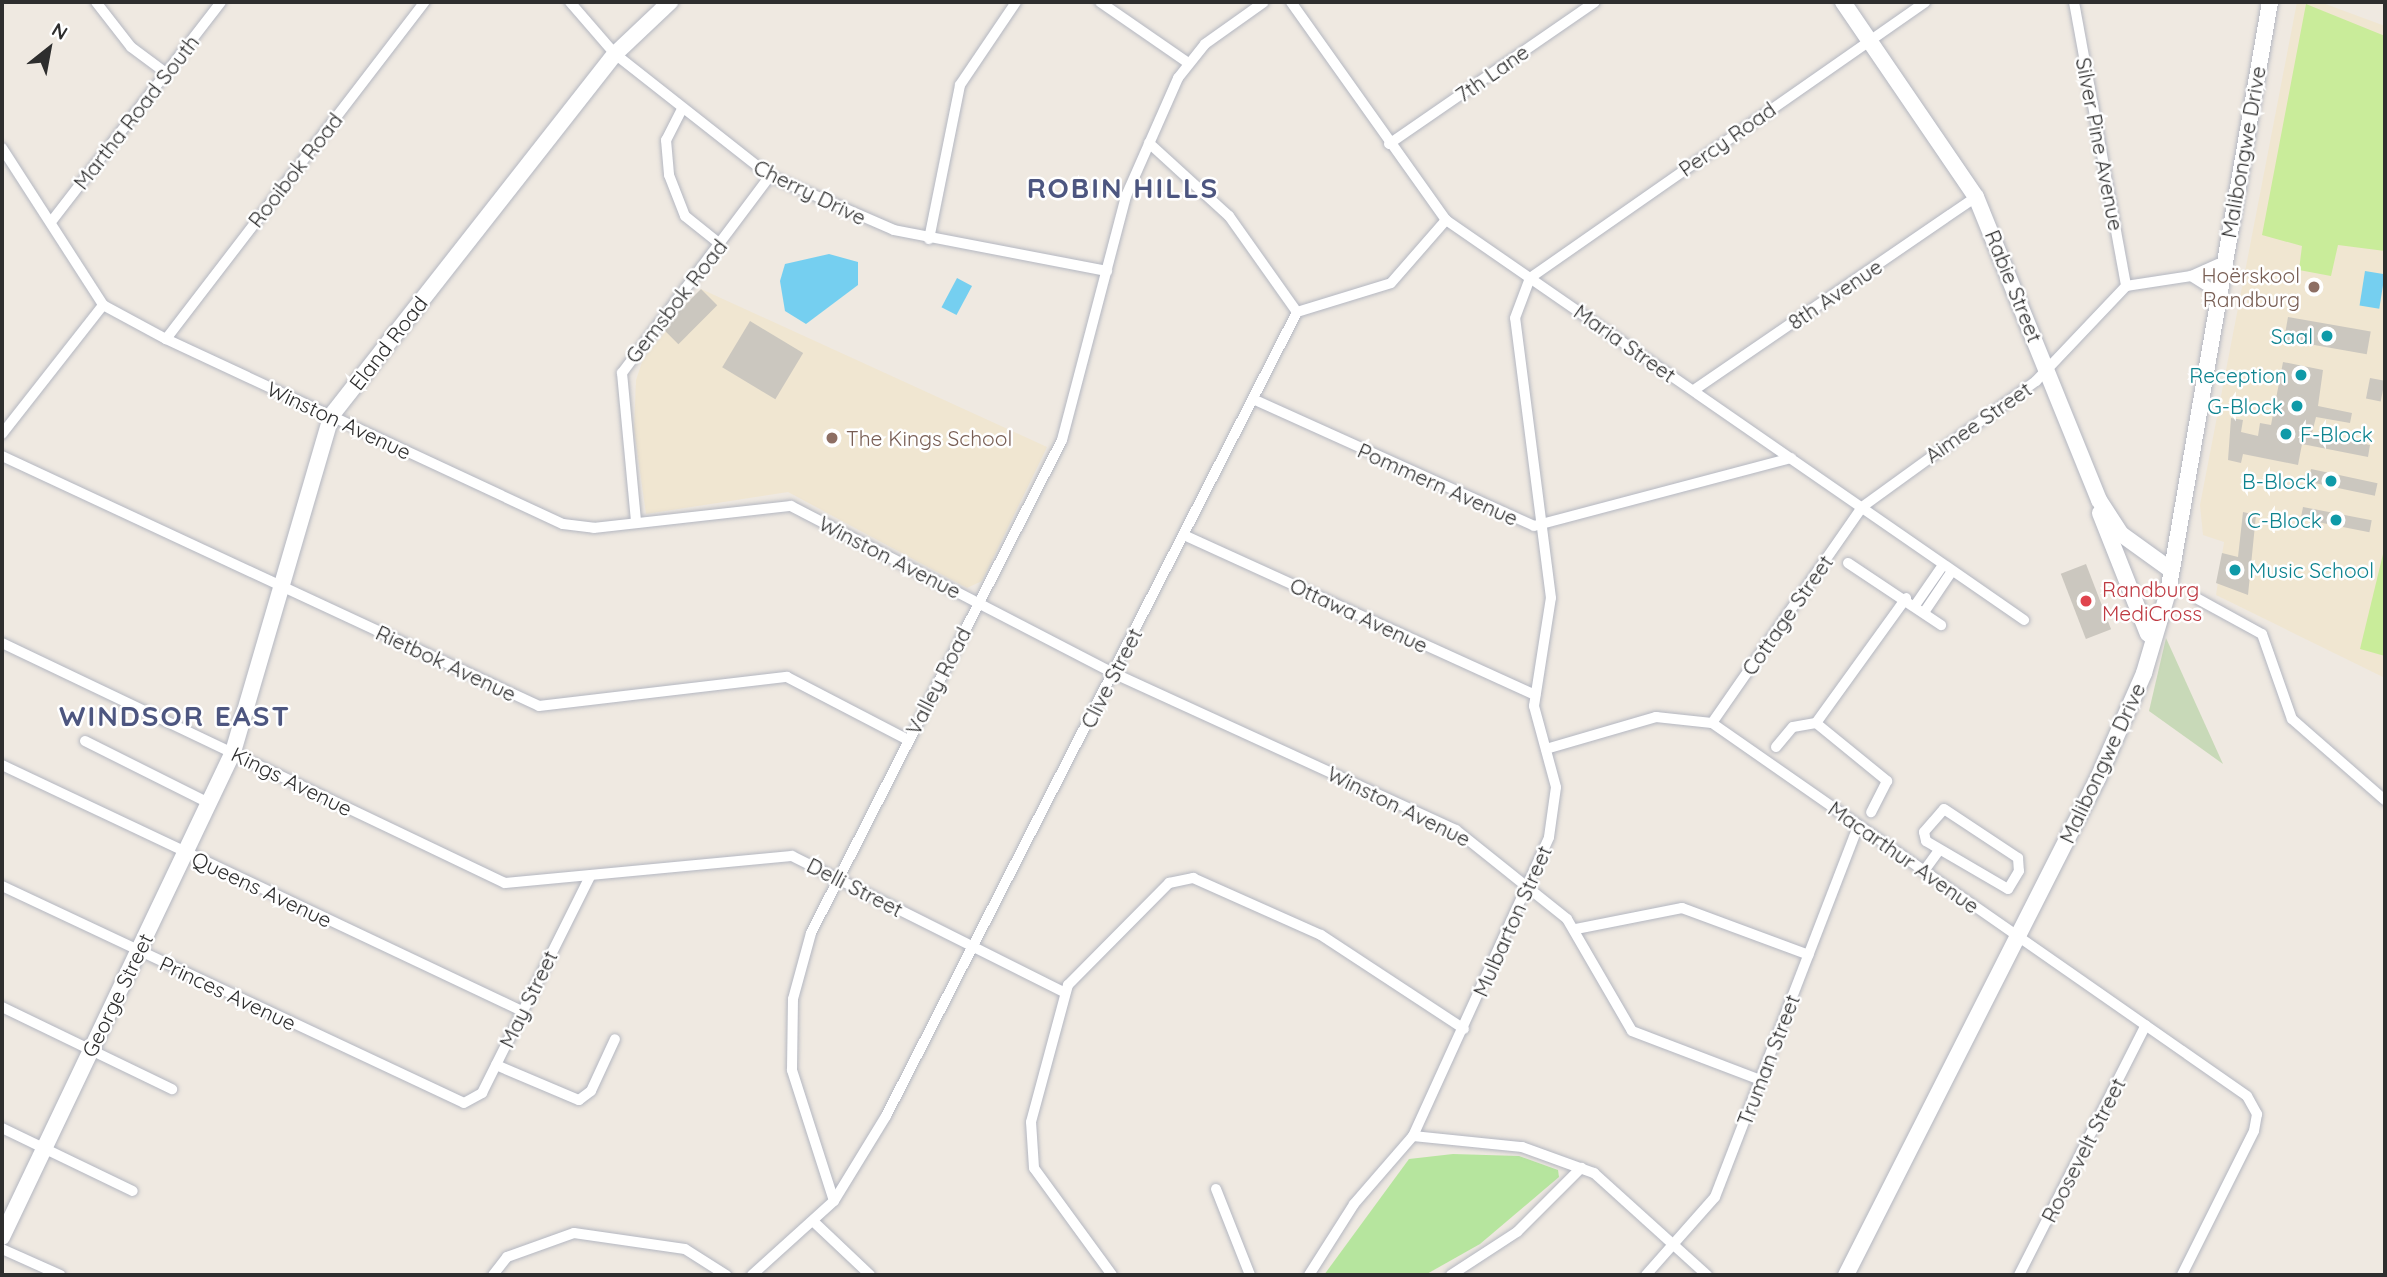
<!DOCTYPE html>
<html>
<head>
<meta charset="utf-8">
<style>
	body { margin:0 }
	#map { position:relative; width:2387px; height:1277px; overflow:hidden; background:#efe9e1; font-family:Quicksand,sans-serif }
	div>[style] { position:absolute }
	[style*='--x'] { left:calc(var(--x)*1px); top:calc(var(--y)*1px); width:calc(var(--w)*1px); rotate:calc(var(--a)*1deg) }
	.education>* { inset:0; background:#f0e6d1 }
	.green>* { inset:0; background:#b6e59e }
	.cemetery>* { inset:0; background:#c8d9b8 }
	.pitch>* { inset:0; background:#c9ec9a }
	.water>* { inset:0; background:#75cff0; transform-origin:0 0 }
	.building>* { inset:0; background:#cbc7bf; transform-origin:0 0 }
	.roads { filter:drop-shadow(0 0 2px #b4b7c1) drop-shadow(0 0 2px #b4b7c1) }
	.street>* { height:10px; margin:-5px; padding:0 5px; transform-origin:5px; border-radius:5px; background:#fff }
	.secondary>* { height:16px; margin:-8px; padding:0 8px; transform-origin:8px; border-radius:8px; background:#fff }
	.dots>* { width:19px; height:19px; translate:-50% -50%; box-sizing:border-box; border:4px solid #fff; border-radius:50% }
	span { translate:-50% -50%; white-space:nowrap; text-align:center; line-height:1.15; -webkit-text-stroke:5px #fff; paint-order:stroke }
	.street-label { font-size:21px; color:#2e2e2e }
	.education-label { font-size:21px; color:#785e54 }
	.right { translate:-100% -50%; text-align:right }
	.left { translate:0 -50%; text-align:left }
	.culture-label { font-size:21px; color:#0d838f }
	.health-label { font-size:21px; color:#be3a42 }
	.district-label { font-size:28px; color:#4d5680; font-weight:700; letter-spacing:2px }
	.frame { position:absolute; inset:0; border:4px solid #2e2e2e; pointer-events:none }
	.north { position:absolute; left:14px; top:14px; width:70px; height:70px; -webkit-text-stroke:5px #fff; paint-order:stroke; rotate:31deg; font-size:19px; font-weight:700; line-height:28px; text-align:center; color:#2e2e2e }
	.north::after { content:''; display:block; margin:auto; width:24px; height:32px; background:#2e2e2e; clip-path:polygon(50% 0,100% 100%,50% 72%,0 100%) }
</style>
</head>
<body>
<div id="map">
	<div class="education">
		<i style="clip-path:polygon(2297px 2px,2320px 2px,2385px 26px,2385px 678px,2216px 595px,2224px 542px,2203px 535px,2200px 505px)"></i>
		<i style="clip-path:polygon(701px 289px,1047px 447px,982px 581px,967px 588px,788px 492px,646px 514px,634px 429px,636px 380px,643px 359px)"></i>
	</div>
	<div class="green">
		<i style="clip-path:polygon(1453px 1154px,1519px 1156px,1558px 1170px,1559px 1177px,1480px 1244px,1425px 1275px,1324px 1275px,1409px 1159px)"></i>
	</div>
	<div class="cemetery">
		<i style="clip-path:polygon(2166px 638px,2223px 764px,2149px 711px)"></i>
	</div>
	<div class="pitch">
		<i style="clip-path:polygon(2306px 4px,2385px 36px,2385px 251px,2338px 245px,2331px 276px,2299px 270px,2302px 246px,2262px 235px)"></i>
		<i style="clip-path:polygon(2384px 550px,2385px 550px,2385px 656px,2360px 649px)"></i>
	</div>
	<div class="water">
		<i style="clip-path:polygon(829px 254px,858px 262px,858px 285px,806px 324px,785px 311px,780px 281px,785px 264px)"></i>
		<i style="left:2365px;top:271px;width:20px;height:35px;rotate:9deg"></i>
		<i style="left:957px;top:278px;width:17px;height:33px;rotate:28deg"></i>
	</div>
	<div class="building">
		<i style="left:701px;top:289px;width:23px;height:55px;rotate:45deg"></i>
		<i style="left:2288px;top:317px;width:84px;height:23px;rotate:10deg"></i>
		<i style="left:750px;top:321px;width:62px;height:54px;rotate:31deg"></i>
		<i style="clip-path:polygon(2283px 362px,2323px 370px,2318px 406px,2352px 413px,2350px 423px,2316px 417px,2312px 433px,2370px 445px,2368px 457px,2302px 444px,2298px 465px,2243px 454px,2241px 463px,2228px 460px,2231px 418px,2243px 420px,2241px 432px,2258px 436px,2260px 423px,2271px 425px)"></i>
		<i style="left:2370px;top:378px;width:15px;height:21px;rotate:11deg"></i>
		<i style="left:2311px;top:469px;width:68px;height:13px;rotate:12deg"></i>
		<i style="left:2303px;top:507px;width:70px;height:12px;rotate:11deg"></i>
		<i style="clip-path:polygon(2243px 512px,2256px 515px,2248px 595px,2216px 583px,2222px 553px,2238px 557px)"></i>
		<i style="left:2086px;top:564px;width:70px;height:27px;rotate:69deg"></i>
	</div>
	<div class="roads">
		<div class="street">
			<i style="--x:96;--y:2;--w:57;--a:52.1"></i>
			<i style="--x:131;--y:47;--w:44;--a:36.6"></i>
			<i style="--x:570;--y:2;--w:69;--a:49.1"></i>
			<i style="--x:615;--y:54;--w:197;--a:38.2"></i>
			<i style="--x:770;--y:176;--w:135;--a:23.5"></i>
			<i style="--x:894;--y:230;--w:217;--a:10.9"></i>
			<i style="--x:1100;--y:2;--w:106;--a:34.6"></i>
			<i style="--x:1291;--y:2;--w:267;--a:54.6"></i>
			<i style="--x:1446;--y:220;--w:703;--a:34.68"></i>
			<i style="--x:2074;--y:2;--w:289;--a:79.6"></i>
			<i style="--x:682;--y:109;--w:35;--a:117"></i>
			<i style="--x:666;--y:140;--w:35;--a:85"></i>
			<i style="--x:669;--y:175;--w:44;--a:68.7"></i>
			<i style="--x:685;--y:216;--w:45;--a:38.7"></i>
			<i style="--x:1149;--y:143;--w:108;--a:42.4"></i>
			<i style="--x:1229;--y:216;--w:118;--a:54.7"></i>
			<i style="--x:1389;--y:144;--w:250;--a:-34.6"></i>
			<i style="--x:2;--y:148;--w:187;--a:57.2"></i>
			<i style="--x:103;--y:305;--w:72;--a:28.4"></i>
			<i style="--x:166;--y:339;--w:438;--a:25"></i>
			<i style="--x:563;--y:524;--w:31;--a:7"></i>
			<i style="--x:594;--y:528;--w:198;--a:-6.4"></i>
			<i style="--x:791;--y:506;--w:363;--a:27.4"></i>
			<i style="--x:1113;--y:673;--w:377;--a:24.6"></i>
			<i style="--x:1456;--y:830;--w:142;--a:38.7"></i>
			<i style="--x:1567;--y:919;--w:129;--a:59.9"></i>
			<i style="--x:1632;--y:1031;--w:137;--a:20.9"></i>
			<i style="--x:51;--y:222;--w:278;--a:-52.3"></i>
			<i style="--x:929;--y:239;--w:157;--a:-78.6"></i>
			<i style="--x:960;--y:85;--w:100;--a:-56"></i>
			<i style="--x:2191;--y:276;--w:26;--a:32"></i>
			<i style="--x:166;--y:339;--w:425;--a:-52.5"></i>
			<i style="--x:1694;--y:390;--w:342;--a:-34.4"></i>
			<i style="--x:1253;--y:399;--w:308;--a:24.3"></i>
			<i style="--x:1534;--y:526;--w:266;--a:-14.8"></i>
			<i style="--x:2;--y:434;--w:164;--a:-51.9"></i>
			<i style="--x:2;--y:456;--w:592;--a:24.96"></i>
			<i style="--x:539;--y:706;--w:250;--a:-6.7"></i>
			<i style="--x:787;--y:677;--w:136;--a:27.5"></i>
			<i style="--x:636;--y:521;--w:149;--a:-95.4"></i>
			<i style="--x:622;--y:373;--w:246;--a:-53.1"></i>
			<i style="--x:1184;--y:535;--w:386;--a:24.5"></i>
			<i style="--x:1848;--y:563;--w:112;--a:33.7"></i>
			<i style="--x:2198;--y:599;--w:73;--a:28.7"></i>
			<i style="--x:2262;--y:634;--w:90;--a:70.6"></i>
			<i style="--x:2292;--y:719;--w:123;--a:41.1"></i>
			<i style="--x:1916;--y:604;--w:47;--a:-55.3"></i>
			<i style="--x:1925;--y:611;--w:48;--a:-56"></i>
			<i style="--x:2;--y:643;--w:557;--a:25.51"></i>
			<i style="--x:505;--y:883;--w:288;--a:-5.4"></i>
			<i style="--x:792;--y:856;--w:304;--a:26.6"></i>
			<i style="--x:1712;--y:723;--w:263;--a:-55.2"></i>
			<i style="--x:1862;--y:507;--w:215;--a:-35.9"></i>
			<i style="--x:2036;--y:381;--w:131;--a:-46.5"></i>
			<i style="--x:2126;--y:286;--w:66;--a:-8.7"></i>
			<i style="--x:2191;--y:276;--w:30;--a:-24"></i>
			<i style="--x:1816;--y:723;--w:154;--a:-54.2"></i>
			<i style="--x:85;--y:741;--w:139;--a:26.6"></i>
			<i style="--x:1776;--y:747;--w:26;--a:-50"></i>
			<i style="--x:1793;--y:727;--w:23;--a:-10"></i>
			<i style="--x:1816;--y:723;--w:92;--a:39.2"></i>
			<i style="--x:1887;--y:781;--w:35;--a:117"></i>
			<i style="--x:1546;--y:749;--w:115;--a:-16.2"></i>
			<i style="--x:1656;--y:717;--w:56;--a:6.1"></i>
			<i style="--x:1712;--y:723;--w:652;--a:34.88"></i>
			<i style="--x:2247;--y:1096;--w:21;--a:61"></i>
			<i style="--x:2257;--y:1114;--w:17;--a:100"></i>
			<i style="--x:2254;--y:1131;--w:161;--a:116.6"></i>
			<i style="--x:2;--y:765;--w:575;--a:25.32"></i>
			<i style="--x:1944;--y:809;--w:89;--a:33.5"></i>
			<i style="--x:2018;--y:858;--w:13;--a:86"></i>
			<i style="--x:2019;--y:871;--w:21;--a:121"></i>
			<i style="--x:2008;--y:889;--w:95;--a:-149.7"></i>
			<i style="--x:1926;--y:841;--w:9;--a:-103"></i>
			<i style="--x:1924;--y:832;--w:30;--a:-49"></i>
			<i style="--x:1924;--y:871;--w:26;--a:-54"></i>
			<i style="--x:2;--y:886;--w:510;--a:25.16"></i>
			<i style="--x:464;--y:1103;--w:21;--a:-29"></i>
			<i style="--x:482;--y:1093;--w:242;--a:-63.5"></i>
			<i style="--x:1576;--y:929;--w:108;--a:-11.2"></i>
			<i style="--x:1682;--y:908;--w:135;--a:20.3"></i>
			<i style="--x:2;--y:1007;--w:189;--a:25.8"></i>
			<i style="--x:496;--y:1065;--w:90;--a:22.9"></i>
			<i style="--x:579;--y:1100;--w:15;--a:-37"></i>
			<i style="--x:591;--y:1091;--w:57;--a:-65.2"></i>
			<i style="--x:2;--y:1128;--w:145;--a:25.7"></i>
			<i style="--x:1413;--y:1136;--w:110;--a:5.8"></i>
			<i style="--x:1522;--y:1147;--w:77;--a:19.9"></i>
			<i style="--x:1594;--y:1173;--w:152;--a:42.1"></i>
			<i style="--x:1216;--y:1189;--w:92;--a:68.4"></i>
			<i style="--x:834;--y:1201;--w:100;--a:-58.5"></i>
			<i style="--x:886;--y:1116;--w:903;--a:-62.92"></i>
			<i style="--x:1297;--y:312;--w:98;--a:-17.1"></i>
			<i style="--x:1391;--y:283;--w:84;--a:-48.9"></i>
			<i style="--x:814;--y:1222;--w:77;--a:43.4"></i>
			<i style="--x:2;--y:1249;--w:64;--a:24.1"></i>
			<i style="--x:493;--y:1275;--w:23;--a:-52"></i>
			<i style="--x:507;--y:1257;--w:71;--a:-19.7"></i>
			<i style="--x:574;--y:1233;--w:112;--a:8.2"></i>
			<i style="--x:685;--y:1249;--w:49;--a:32.4"></i>
			<i style="--x:752;--y:1275;--w:110;--a:-42.1"></i>
			<i style="--x:834;--y:1201;--w:138;--a:-107.8"></i>
			<i style="--x:792;--y:1070;--w:71;--a:-89.2"></i>
			<i style="--x:793;--y:999;--w:68;--a:-74.7"></i>
			<i style="--x:811;--y:933;--w:553;--a:-63.02"></i>
			<i style="--x:1062;--y:440;--w:252;--a:-75.3"></i>
			<i style="--x:1126;--y:196;--w:129;--a:-66.2"></i>
			<i style="--x:1178;--y:78;--w:43;--a:-51.5"></i>
			<i style="--x:1205;--y:44;--w:72;--a:-35.4"></i>
			<i style="--x:1112;--y:1275;--w:132;--a:-126.1"></i>
			<i style="--x:1034;--y:1168;--w:46;--a:-93.7"></i>
			<i style="--x:1031;--y:1122;--w:142;--a:-74.9"></i>
			<i style="--x:1068;--y:985;--w:144;--a:-45.3"></i>
			<i style="--x:1169;--y:883;--w:25;--a:-12"></i>
			<i style="--x:1193;--y:878;--w:140;--a:24"></i>
			<i style="--x:1321;--y:935;--w:171;--a:33.3"></i>
			<i style="--x:1309;--y:1275;--w:84;--a:-57.6"></i>
			<i style="--x:1354;--y:1204;--w:90;--a:-49.1"></i>
			<i style="--x:1413;--y:1136;--w:328;--a:-65.5"></i>
			<i style="--x:1549;--y:837;--w:50;--a:-82"></i>
			<i style="--x:1556;--y:787;--w:84;--a:-105.2"></i>
			<i style="--x:1534;--y:706;--w:109;--a:-81.1"></i>
			<i style="--x:1551;--y:598;--w:282;--a:-97.3"></i>
			<i style="--x:1515;--y:318;--w:43;--a:-69.4"></i>
			<i style="--x:1530;--y:278;--w:482;--a:-34.9"></i>
			<i style="--x:1451;--y:1275;--w:79;--a:-33.1"></i>
			<i style="--x:1517;--y:1232;--w:91;--a:-45"></i>
			<i style="--x:1646;--y:1275;--w:104;--a:-48.5"></i>
			<i style="--x:1715;--y:1197;--w:398;--a:-68.9"></i>
			<i style="--x:2019;--y:1275;--w:280;--a:-63.1"></i>
		</div>
		<div class="secondary">
			<i style="--x:1843;--y:2;--w:236;--a:55.7"></i>
			<i style="--x:1976;--y:197;--w:327;--a:67.9"></i>
			<i style="--x:2099;--y:500;--w:40;--a:57.1"></i>
			<i style="--x:2121;--y:534;--w:62;--a:35.8"></i>
			<i style="--x:2100;--y:513;--w:130;--a:68.4"></i>
			<i style="--x:2;--y:1237;--w:537;--a:-64.53"></i>
			<i style="--x:233;--y:752;--w:350;--a:-73.7"></i>
			<i style="--x:331;--y:416;--w:460;--a:-51.9"></i>
			<i style="--x:615;--y:54;--w:76;--a:-43.4"></i>
			<i style="--x:1846;--y:1275;--w:557;--a:-63.11"></i>
			<i style="--x:2098;--y:778;--w:115;--a:-66.3"></i>
			<i style="--x:2144;--y:673;--w:84;--a:-73.5"></i>
			<i style="--x:2168;--y:592;--w:599;--a:-80.19"></i>
		</div>
	</div>
	<div class="dots">
		<i style="left:2314px;top:287px;background:#8d6e63"></i>
		<i style="left:2327px;top:336px;background:#0f9aa8"></i>
		<i style="left:2301px;top:375px;background:#0f9aa8"></i>
		<i style="left:2297px;top:406px;background:#0f9aa8"></i>
		<i style="left:2286px;top:434px;background:#0f9aa8"></i>
		<i style="left:832px;top:438px;background:#8d6e63"></i>
		<i style="left:2331px;top:481px;background:#0f9aa8"></i>
		<i style="left:2336px;top:520px;background:#0f9aa8"></i>
		<i style="left:2235px;top:570px;background:#0f9aa8"></i>
		<i style="left:2086px;top:601px;background:#e0444e"></i>
	</div>
	<div class="street-label">
		<span style="left:1492px;top:73px;rotate:-35deg">7th Lane</span>
		<span style="left:136px;top:112px;rotate:-52deg">Martha Road South</span>
		<span style="left:1727px;top:139px;rotate:-35deg">Percy Road</span>
		<span style="left:2100px;top:144px;rotate:79deg">Silver Pine Avenue</span>
		<span style="left:2243px;top:152px;rotate:-80deg">Malibongwe Drive</span>
		<span style="left:295px;top:170px;rotate:-52deg">Rooibok Road</span>
		<span style="left:810px;top:192px;rotate:26deg">Cherry Drive</span>
		<span style="left:2014px;top:286px;rotate:68deg">Rabie Street</span>
		<span style="left:1835px;top:294px;rotate:-34deg">8th Avenue</span>
		<span style="left:676px;top:301px;rotate:-52deg">Gemsbok Road</span>
		<span style="left:388px;top:343px;rotate:-52deg">Eland Road</span>
		<span style="left:1625px;top:343px;rotate:35deg">Maria Street</span>
		<span style="left:339px;top:420px;rotate:25deg">Winston Avenue</span>
		<span style="left:1978px;top:422px;rotate:-35deg">Aimee Street</span>
		<span style="left:1438px;top:484px;rotate:24deg">Pommern Avenue</span>
		<span style="left:890px;top:557px;rotate:27deg">Winston Avenue</span>
		<span style="left:1359px;top:615px;rotate:25deg">Ottawa Avenue</span>
		<span style="left:1787px;top:615px;rotate:-55deg">Cottage Street</span>
		<span style="left:446px;top:663px;rotate:25deg">Rietbok Avenue</span>
		<span style="left:1111px;top:678px;rotate:-63deg">Clive Street</span>
		<span style="left:938px;top:681px;rotate:-63deg">Valley Road</span>
		<span style="left:2102px;top:763px;rotate:-65deg">Malibongwe Drive</span>
		<span style="left:292px;top:781px;rotate:26deg">Kings Avenue</span>
		<span style="left:1399px;top:806px;rotate:26deg">Winston Avenue</span>
		<span style="left:1904px;top:857px;rotate:35deg">Macarthur Avenue</span>
		<span style="left:855px;top:887px;rotate:27deg">Delli Street</span>
		<span style="left:262px;top:889px;rotate:25deg">Queens Avenue</span>
		<span style="left:1512px;top:921px;rotate:-66deg">Mulbarton Street</span>
		<span style="left:228px;top:993px;rotate:25deg">Princes Avenue</span>
		<span style="left:117px;top:995px;rotate:-64deg">George Street</span>
		<span style="left:528px;top:999px;rotate:-64deg">May Street</span>
		<span style="left:1768px;top:1060px;rotate:-69deg">Truman Street</span>
		<span style="left:2083px;top:1150px;rotate:-63deg">Roosevelt Street</span>
	</div>
	<div class="education-label">
		<span class="right" style="left:2300px;top:287px">Hoërskool<br>Randburg</span>
		<span class="left" style="left:846px;top:438px">The Kings School</span>
	</div>
	<div class="culture-label">
		<span class="right" style="left:2313px;top:336px">Saal</span>
		<span class="right" style="left:2287px;top:375px">Reception</span>
		<span class="right" style="left:2283px;top:406px">G-Block</span>
		<span class="left" style="left:2300px;top:434px">F-Block</span>
		<span class="right" style="left:2317px;top:481px">B-Block</span>
		<span class="right" style="left:2322px;top:520px">C-Block</span>
		<span class="left" style="left:2249px;top:570px">Music School</span>
	</div>
	<div class="health-label">
		<span class="left" style="left:2102px;top:601px">Randburg<br>MediCross</span>
	</div>
	<div class="district-label">
		<span style="left:1123px;top:188px">ROBIN HILLS</span>
		<span style="left:175px;top:716px">WINDSOR EAST</span>
	</div>
	<div class="frame"></div>
	<div class="north">N</div>
</div>
</body>
</html>
